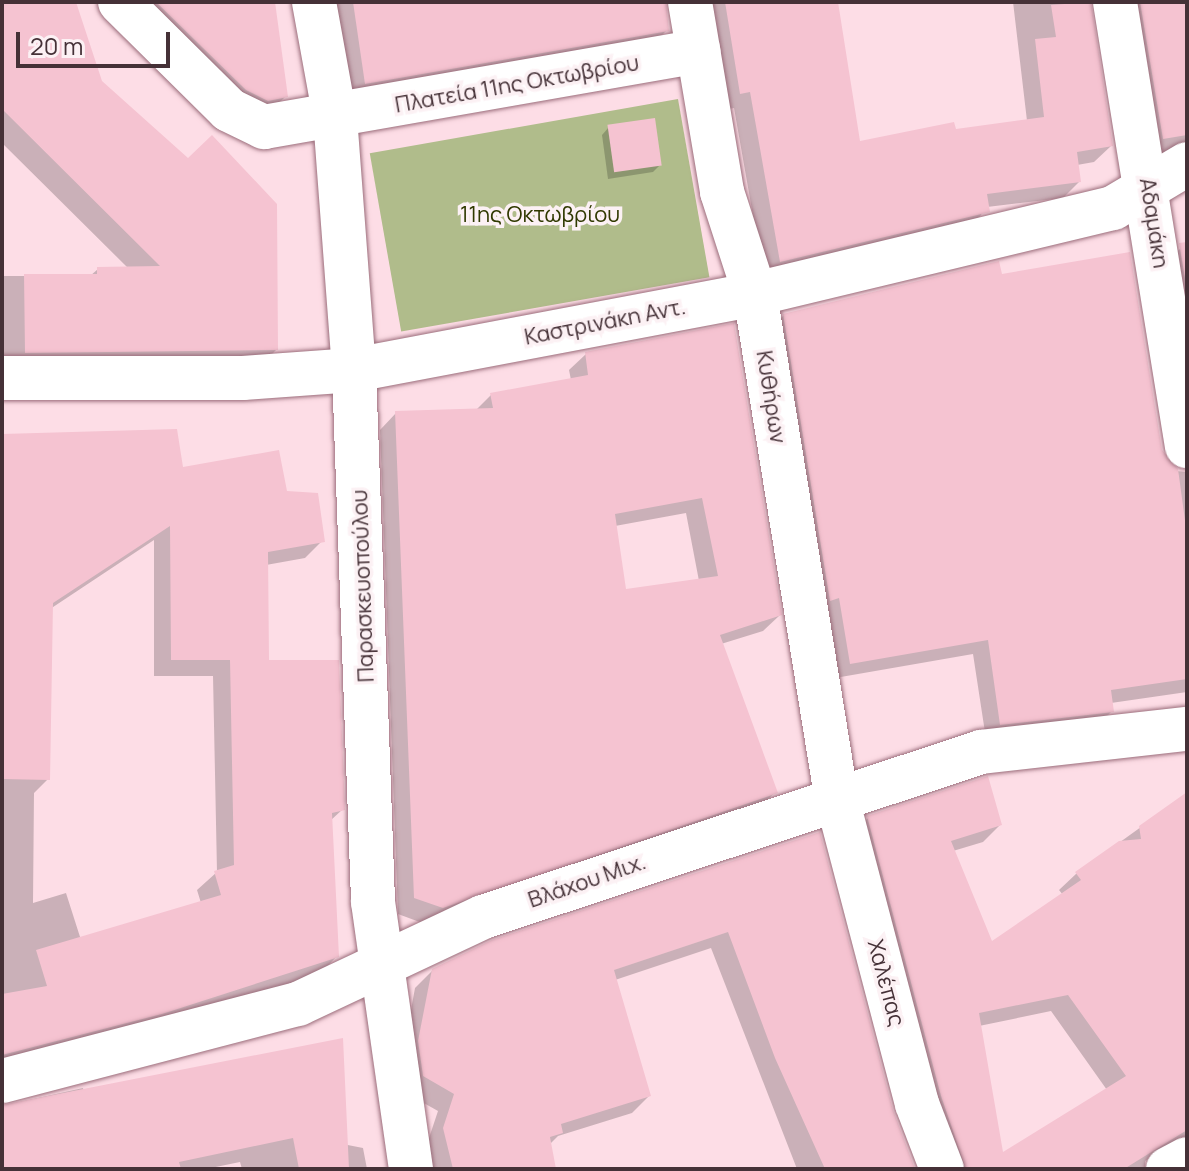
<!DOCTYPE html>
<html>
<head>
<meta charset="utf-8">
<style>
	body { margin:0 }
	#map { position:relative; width:1189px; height:1171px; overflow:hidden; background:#fddde6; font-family:Manrope,sans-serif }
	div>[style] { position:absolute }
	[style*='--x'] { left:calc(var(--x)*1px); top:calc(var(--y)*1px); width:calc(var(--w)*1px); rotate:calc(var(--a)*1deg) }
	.green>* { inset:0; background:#b0bc8b; transform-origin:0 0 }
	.shadow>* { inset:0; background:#0003 }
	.building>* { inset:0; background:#f5c3d1; transform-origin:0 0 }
	.roads { filter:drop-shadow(0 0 2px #9b6d7b) drop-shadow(0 0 2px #9b6d7b) }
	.minor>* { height:44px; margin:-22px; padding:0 22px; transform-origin:22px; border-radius:22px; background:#fff }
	span { translate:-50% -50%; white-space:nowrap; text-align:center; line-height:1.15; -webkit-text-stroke:7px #fcf1f4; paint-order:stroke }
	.street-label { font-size:22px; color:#453137 }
	.park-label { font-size:22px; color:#303900 }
	.frame { position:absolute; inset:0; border:4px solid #453137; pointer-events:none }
	.scale { position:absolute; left:16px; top:32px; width:154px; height:36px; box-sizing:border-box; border:4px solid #453137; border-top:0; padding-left:10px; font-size:24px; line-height:28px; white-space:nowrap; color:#453137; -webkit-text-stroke:6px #fcf1f4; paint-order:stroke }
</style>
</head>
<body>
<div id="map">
	<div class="green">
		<i style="left:678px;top:99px;width:181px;height:313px;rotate:80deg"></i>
	</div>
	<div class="shadow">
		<i style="clip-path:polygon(evenodd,2px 2px,74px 2px,100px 82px,276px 350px,259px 367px,2px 369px,2px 2px,3px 144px,128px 268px,98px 269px,90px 276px,3px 276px,3px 144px)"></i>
		<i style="clip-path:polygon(115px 2px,273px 2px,286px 96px,268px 114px)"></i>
		<i style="clip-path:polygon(334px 2px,666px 2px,667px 30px,651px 46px,349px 99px)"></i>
		<i style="clip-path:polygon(688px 2px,836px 2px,858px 143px,1027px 121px,1013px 2px,1089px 2px,1111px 146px,1094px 162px,1077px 165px,1079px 182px,1063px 198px,987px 207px,971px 228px,764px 278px,734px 108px,724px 110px)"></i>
		<i style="clip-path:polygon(1114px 2px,1187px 2px,1187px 163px,1153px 160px)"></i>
		<i style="clip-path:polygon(609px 127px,660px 165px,653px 172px,608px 179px,602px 135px)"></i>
		<i style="clip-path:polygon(1187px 244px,1187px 394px,1165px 260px)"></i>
		<i style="clip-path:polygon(1000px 277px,1176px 471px,1187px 472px,1187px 692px,1111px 703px,1112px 711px,1097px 726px,986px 739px,973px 654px,835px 678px,769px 330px,784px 315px)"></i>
		<i style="clip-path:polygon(evenodd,733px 326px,780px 615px,763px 631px,721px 644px,775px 792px,759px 809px,425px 924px,398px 914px,380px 430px,396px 413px,475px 411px,491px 395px,571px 380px,569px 370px,586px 354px,733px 326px,686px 513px,699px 581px,624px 591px,615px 526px,686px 513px)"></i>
		<i style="clip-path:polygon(2px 436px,286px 493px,322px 541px,305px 558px,266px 565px,267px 662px,343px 809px,330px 821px,337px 956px,320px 974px,143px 1030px,2px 1067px,2px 650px,48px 779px,34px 793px,33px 903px,66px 893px,81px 940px,201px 903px,197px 890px,217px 872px,213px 676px,154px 676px,154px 540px,23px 627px,2px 584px)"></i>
		<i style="clip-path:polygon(evenodd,868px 818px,1000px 825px,983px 842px,953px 851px,991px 944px,1063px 895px,1059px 890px,1077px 873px,1141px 827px,1187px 833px,1187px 1140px,1145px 1161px,1145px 1169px,945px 1169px,851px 835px,868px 818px,1051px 1011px,1107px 1090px,1001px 1155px,979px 1026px,1051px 1011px)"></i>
		<i style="clip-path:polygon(818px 834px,892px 1114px,913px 1169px,797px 1169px,711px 948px,615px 980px,649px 1096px,632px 1113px,558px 1136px,550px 1144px,554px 1169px,432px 1169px,426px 1147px,438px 1111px,406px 1093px,402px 1059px,415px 988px,433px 970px)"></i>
		<i style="clip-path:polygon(83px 1088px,84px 1093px,363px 1148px,367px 1169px,242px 1169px,240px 1162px,206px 1169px,2px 1169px,2px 1106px)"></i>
	</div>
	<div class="building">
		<i style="clip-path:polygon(2px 2px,76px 2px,102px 81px,188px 158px,212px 135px,277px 204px,278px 350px,25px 353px,24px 274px,97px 274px,97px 267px,160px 266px,2px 109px)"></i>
		<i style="clip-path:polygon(156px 2px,275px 2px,288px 97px,268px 101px,246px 90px)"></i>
		<i style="clip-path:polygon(353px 2px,666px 2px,669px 31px,365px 84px)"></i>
		<i style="clip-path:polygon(725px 2px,838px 2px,860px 141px,954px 122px,956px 129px,1044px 117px,1035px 39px,1056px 37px,1051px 5px,1091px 2px,1113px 146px,1077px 152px,1081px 182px,987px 194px,990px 212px,780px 262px,750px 92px,740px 94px)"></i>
		<i style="clip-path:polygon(1140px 2px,1187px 2px,1187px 135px,1163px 139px)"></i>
		<i style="left:655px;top:118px;width:48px;height:48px;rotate:82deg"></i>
		<i style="clip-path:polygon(1187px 242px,1187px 290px,1179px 243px)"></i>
		<i style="clip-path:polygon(1130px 252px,1162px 450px,1178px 469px,1187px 535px,1187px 679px,1111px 690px,1114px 712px,1000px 725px,988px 640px,850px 664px,839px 598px,830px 601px,783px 314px,999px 261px,1002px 274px)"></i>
		<i style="clip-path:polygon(evenodd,734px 323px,782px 615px,720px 635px,778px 793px,443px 908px,414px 898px,395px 411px,493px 408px,490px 393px,588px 375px,585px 352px,734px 323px,702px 498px,718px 576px,626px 589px,615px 514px,702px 498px)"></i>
		<i style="clip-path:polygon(177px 429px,183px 467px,279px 450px,287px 491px,318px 493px,325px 542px,268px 552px,269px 660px,339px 660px,345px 810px,332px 813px,339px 957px,162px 1014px,2px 1055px,2px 994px,47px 986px,36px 950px,221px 895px,214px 871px,234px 865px,230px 660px,171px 660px,170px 526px,53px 603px,50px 780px,2px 779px,2px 434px)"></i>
		<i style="clip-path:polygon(evenodd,988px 776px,1002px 825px,951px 841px,992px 941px,1081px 880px,1075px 872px,1119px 841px,1141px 839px,1139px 826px,1187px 792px,1187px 1130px,1124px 1169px,966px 1169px,941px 1096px,867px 816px,988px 776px,1068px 995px,1126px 1076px,1003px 1152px,979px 1013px,1068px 995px)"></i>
		<i style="clip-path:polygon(820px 832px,893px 1110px,915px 1169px,825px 1169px,775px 1058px,728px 932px,614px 970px,651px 1096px,561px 1124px,563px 1133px,550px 1137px,556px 1169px,453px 1169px,443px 1128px,454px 1094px,423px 1076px,418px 1041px,432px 969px,492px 940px)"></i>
		<i style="clip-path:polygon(343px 1038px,349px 1169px,299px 1169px,293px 1138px,179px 1162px,181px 1169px,2px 1169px,2px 1105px)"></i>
	</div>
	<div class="roads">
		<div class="minor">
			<i style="--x:120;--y:2;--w:153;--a:44.7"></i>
			<i style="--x:229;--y:110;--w:39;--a:26"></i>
			<i style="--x:264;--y:127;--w:441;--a:-9.9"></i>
			<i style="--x:314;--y:2;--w:117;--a:79.7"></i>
			<i style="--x:335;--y:117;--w:254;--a:85.7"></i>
			<i style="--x:354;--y:370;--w:532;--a:87.95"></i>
			<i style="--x:373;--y:902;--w:270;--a:81.9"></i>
			<i style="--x:690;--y:2;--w:193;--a:80.4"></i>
			<i style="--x:722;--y:192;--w:107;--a:72.1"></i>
			<i style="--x:755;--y:294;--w:508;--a:80.82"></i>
			<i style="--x:836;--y:795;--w:319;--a:75.3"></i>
			<i style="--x:917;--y:1104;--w:70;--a:69"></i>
			<i style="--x:1115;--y:2;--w:450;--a:80.8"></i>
			<i style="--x:2;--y:378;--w:241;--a:0"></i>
			<i style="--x:243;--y:378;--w:111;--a:-4.1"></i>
			<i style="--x:354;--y:370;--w:408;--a:-10.7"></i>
			<i style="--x:755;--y:294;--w:368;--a:-13.5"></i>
			<i style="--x:1113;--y:208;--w:86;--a:-30.7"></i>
			<i style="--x:2;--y:1081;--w:306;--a:-14.6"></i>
			<i style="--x:298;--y:1004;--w:204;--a:-25.2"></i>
			<i style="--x:483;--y:917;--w:525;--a:-18.33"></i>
			<i style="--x:981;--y:752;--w:207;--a:-6.4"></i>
			<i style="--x:1168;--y:1169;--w:21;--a:-28"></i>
		</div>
	</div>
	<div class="street-label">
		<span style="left:517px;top:84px;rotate:-10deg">Πλατεία 11ης Οκτωβρίου</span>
		<span style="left:1154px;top:223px;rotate:81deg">Αδαμάκη</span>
		<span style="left:605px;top:322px;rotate:-11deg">Καστρινάκη Αντ.</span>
		<span style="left:771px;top:397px;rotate:81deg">Κυθήρων</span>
		<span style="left:363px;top:586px;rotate:-92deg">Παρασκευοπούλου</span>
		<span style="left:587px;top:881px;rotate:-19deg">Βλάχου Μιχ.</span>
		<span style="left:886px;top:983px;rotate:75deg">Χαλέπας</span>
	</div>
	<div class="park-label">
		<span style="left:540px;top:215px">11ης Οκτωβρίου</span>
	</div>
	<div class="frame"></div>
	<div class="scale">20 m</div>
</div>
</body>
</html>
